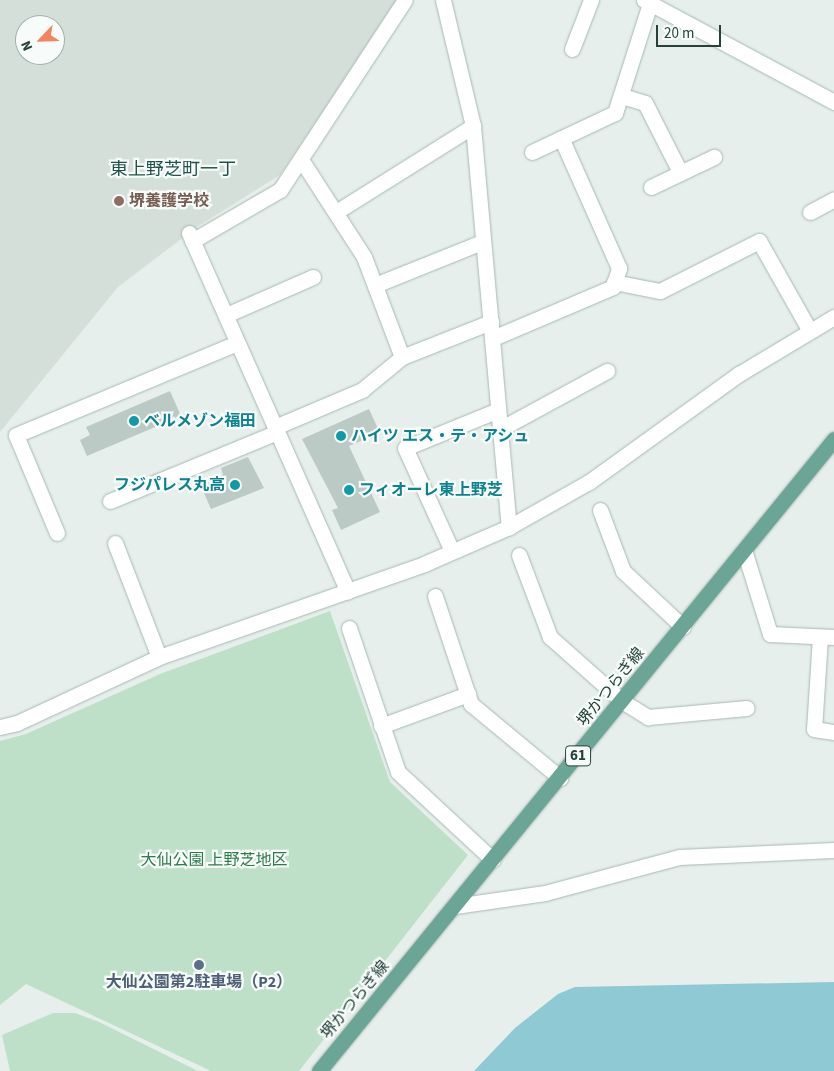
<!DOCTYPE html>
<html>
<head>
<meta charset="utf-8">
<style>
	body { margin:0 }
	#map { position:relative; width:834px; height:1071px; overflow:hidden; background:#e6efeb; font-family:"Source Sans 3","Noto Sans JP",sans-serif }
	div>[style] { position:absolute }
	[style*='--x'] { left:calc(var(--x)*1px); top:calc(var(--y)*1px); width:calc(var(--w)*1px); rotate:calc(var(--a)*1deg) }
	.built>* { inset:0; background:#d4dfda }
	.green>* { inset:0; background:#bfe0c8 }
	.water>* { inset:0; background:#8ec9d4 }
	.building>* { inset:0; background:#bbcac4 }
	.roads { filter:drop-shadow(0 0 1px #a8b8b2) drop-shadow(0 0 1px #a8b8b2) }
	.street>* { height:15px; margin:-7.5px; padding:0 7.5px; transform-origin:7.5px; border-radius:7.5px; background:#fff }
	.primary>* { height:15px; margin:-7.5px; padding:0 7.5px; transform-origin:7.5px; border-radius:7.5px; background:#6aa596 }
	.dots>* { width:14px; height:14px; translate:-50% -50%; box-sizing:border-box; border:2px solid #f7fbf9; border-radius:50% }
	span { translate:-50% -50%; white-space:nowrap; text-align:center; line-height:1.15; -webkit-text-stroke:4.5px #f7fbf9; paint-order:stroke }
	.shield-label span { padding:1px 4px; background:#f7fbf9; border:1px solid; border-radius:4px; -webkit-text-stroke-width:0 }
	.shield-label { font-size:15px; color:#24423a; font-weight:700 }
	.education-label { font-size:16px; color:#785e54; font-weight:700 }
	.left { translate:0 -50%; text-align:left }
	.culture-label { font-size:16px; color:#0d838f; font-weight:700 }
	.right { translate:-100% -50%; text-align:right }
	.street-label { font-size:16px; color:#24423a }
	.park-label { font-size:16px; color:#2d7a4b }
	.service-label { font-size:16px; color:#4e5e75; font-weight:700 }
	.neighbourhood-label { font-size:18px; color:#1f5548 }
	.north { position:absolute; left:15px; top:15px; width:50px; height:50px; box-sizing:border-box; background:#f7fbf9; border:1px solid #a3b1ad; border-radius:50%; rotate:246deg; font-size:14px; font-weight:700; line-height:20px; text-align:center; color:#24423a }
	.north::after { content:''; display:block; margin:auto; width:18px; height:22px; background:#f4845f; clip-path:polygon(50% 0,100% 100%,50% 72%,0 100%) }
	.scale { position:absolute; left:656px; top:25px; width:65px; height:22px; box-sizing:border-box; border:2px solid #24423a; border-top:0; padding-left:6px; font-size:15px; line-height:18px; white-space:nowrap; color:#24423a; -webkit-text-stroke:4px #f7fbf9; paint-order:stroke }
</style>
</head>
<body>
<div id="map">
	<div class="built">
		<i style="clip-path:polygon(evenodd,0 0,398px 0,280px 175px,197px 227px,118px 287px,0 432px,0 0,25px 25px,55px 25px,55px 55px,25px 55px,25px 25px)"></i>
	</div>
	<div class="green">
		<i style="clip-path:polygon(330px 611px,390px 782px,468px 855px,299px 1071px,211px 1071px,26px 984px,0 1005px,0 741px,26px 734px,160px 674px)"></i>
		<i style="clip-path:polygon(53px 1013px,75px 1013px,99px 1022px,198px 1071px,10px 1071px,2px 1035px)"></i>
	</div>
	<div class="water">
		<i style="clip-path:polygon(834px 982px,834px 1071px,474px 1071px,515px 1028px,558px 994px,575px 987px)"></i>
	</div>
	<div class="building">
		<i style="clip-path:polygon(170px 391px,181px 416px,87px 456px,80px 440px,90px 435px,86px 427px)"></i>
		<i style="clip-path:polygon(369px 409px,380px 433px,349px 446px,380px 512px,341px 530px,332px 510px,338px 508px,302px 439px)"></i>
		<i style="clip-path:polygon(248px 457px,264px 488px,211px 509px,204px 493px,209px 491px,206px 482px,223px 475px,221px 468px)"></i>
	</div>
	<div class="roads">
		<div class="street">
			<i style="--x:443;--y:0;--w:130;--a:76.6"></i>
			<i style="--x:473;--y:126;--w:403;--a:84.9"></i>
			<i style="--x:644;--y:0;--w:216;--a:28.2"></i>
			<i style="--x:572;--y:49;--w:53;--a:-68.8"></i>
			<i style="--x:622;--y:96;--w:24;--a:17"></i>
			<i style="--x:645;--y:103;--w:77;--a:63.1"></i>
			<i style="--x:532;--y:152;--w:92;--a:-25.2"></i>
			<i style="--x:615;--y:113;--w:115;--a:-72.3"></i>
			<i style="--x:302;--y:161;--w:114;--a:57.1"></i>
			<i style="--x:364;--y:257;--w:107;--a:69.2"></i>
			<i style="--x:651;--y:187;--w:70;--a:-25.5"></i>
			<i style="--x:336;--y:212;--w:162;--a:-32.1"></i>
			<i style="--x:810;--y:212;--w:27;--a:-28"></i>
			<i style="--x:189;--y:233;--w:392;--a:66.1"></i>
			<i style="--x:192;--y:241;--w:102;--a:-30.1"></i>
			<i style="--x:280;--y:190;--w:227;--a:-56.7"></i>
			<i style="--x:614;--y:282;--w:47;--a:11.1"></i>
			<i style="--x:660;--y:291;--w:111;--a:-26.8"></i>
			<i style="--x:759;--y:241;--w:103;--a:60.5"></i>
			<i style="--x:375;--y:285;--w:115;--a:-21.9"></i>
			<i style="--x:226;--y:315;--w:95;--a:-23.6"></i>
			<i style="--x:493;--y:338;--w:130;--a:-23"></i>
			<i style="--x:613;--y:287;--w:20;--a:-72"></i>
			<i style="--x:619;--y:268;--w:142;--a:-114"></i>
			<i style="--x:275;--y:427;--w:95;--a:-23"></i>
			<i style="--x:362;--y:390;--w:52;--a:-39.5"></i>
			<i style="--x:402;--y:357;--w:96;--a:-21.5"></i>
			<i style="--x:500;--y:429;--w:122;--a:-28.5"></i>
			<i style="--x:110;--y:501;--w:181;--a:-22.4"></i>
			<i style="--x:600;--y:510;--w:65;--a:69.3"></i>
			<i style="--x:623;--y:571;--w:82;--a:43"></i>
			<i style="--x:57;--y:533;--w:106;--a:-112.7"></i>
			<i style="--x:16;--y:435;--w:239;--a:-22.6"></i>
			<i style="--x:115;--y:543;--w:122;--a:68.9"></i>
			<i style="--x:744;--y:550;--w:88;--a:72.8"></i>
			<i style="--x:770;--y:634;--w:64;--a:2.7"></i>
			<i style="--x:452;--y:551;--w:113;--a:-114.5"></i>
			<i style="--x:405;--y:448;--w:100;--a:-22.2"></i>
			<i style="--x:519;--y:555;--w:88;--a:69.3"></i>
			<i style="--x:550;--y:637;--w:96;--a:41.6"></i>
			<i style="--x:622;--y:701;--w:31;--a:32"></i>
			<i style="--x:648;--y:717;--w:99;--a:-5.2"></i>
			<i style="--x:435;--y:596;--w:114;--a:71.6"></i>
			<i style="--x:471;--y:704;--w:116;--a:39.7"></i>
			<i style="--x:349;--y:628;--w:152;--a:71.2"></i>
			<i style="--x:398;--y:772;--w:129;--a:42.8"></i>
			<i style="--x:820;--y:637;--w:92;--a:93.7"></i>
			<i style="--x:814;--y:729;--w:20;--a:9"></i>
			<i style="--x:381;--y:726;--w:93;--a:-20.2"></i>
			<i style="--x:0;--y:727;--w:17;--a:-13"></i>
			<i style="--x:17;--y:723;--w:157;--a:-24.9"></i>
			<i style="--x:159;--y:657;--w:281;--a:-19.3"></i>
			<i style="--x:424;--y:564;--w:93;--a:-23.5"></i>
			<i style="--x:509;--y:527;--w:92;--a:-29.4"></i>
			<i style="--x:589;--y:482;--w:185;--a:-35.8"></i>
			<i style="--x:739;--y:374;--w:111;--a:-31"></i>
			<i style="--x:455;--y:906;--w:91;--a:-8.2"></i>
			<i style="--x:545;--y:893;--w:139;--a:-15"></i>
			<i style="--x:679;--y:857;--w:155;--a:-2.6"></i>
		</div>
		<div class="primary">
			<i style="--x:319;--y:1071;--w:815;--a:-50.82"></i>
		</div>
	</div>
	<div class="dots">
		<i style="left:119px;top:201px;background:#8d6e63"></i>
		<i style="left:134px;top:421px;background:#0f9aa8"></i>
		<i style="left:341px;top:436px;background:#0f9aa8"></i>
		<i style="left:235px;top:485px;background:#0f9aa8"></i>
		<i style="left:349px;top:490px;background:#0f9aa8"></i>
		<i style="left:199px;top:965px;background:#5c6f8a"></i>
	</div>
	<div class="shield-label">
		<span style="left:578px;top:756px">61</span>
	</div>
	<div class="education-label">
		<span class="left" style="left:129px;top:201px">堺養護学校</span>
	</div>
	<div class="culture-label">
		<span class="left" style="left:144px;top:421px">ベルメゾン福田</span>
		<span class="left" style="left:351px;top:436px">ハイツ エス・テ・アシュ</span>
		<span class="right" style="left:225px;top:485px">フジパレス丸高</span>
		<span class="left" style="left:359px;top:490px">フィオーレ東上野芝</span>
	</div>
	<div class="street-label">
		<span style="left:611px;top:687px;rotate:-51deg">堺かつらぎ線</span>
		<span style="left:355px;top:1000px;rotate:-50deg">堺かつらぎ線</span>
	</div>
	<div class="park-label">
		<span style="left:214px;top:860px">大仙公園 上野芝地区</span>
	</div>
	<div class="service-label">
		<span style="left:199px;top:982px">大仙公園第2駐車場（P2）</span>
	</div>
	<div class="neighbourhood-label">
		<span style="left:173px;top:170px">東上野芝町一丁</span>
	</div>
	<div class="north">N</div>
	<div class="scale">20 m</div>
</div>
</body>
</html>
